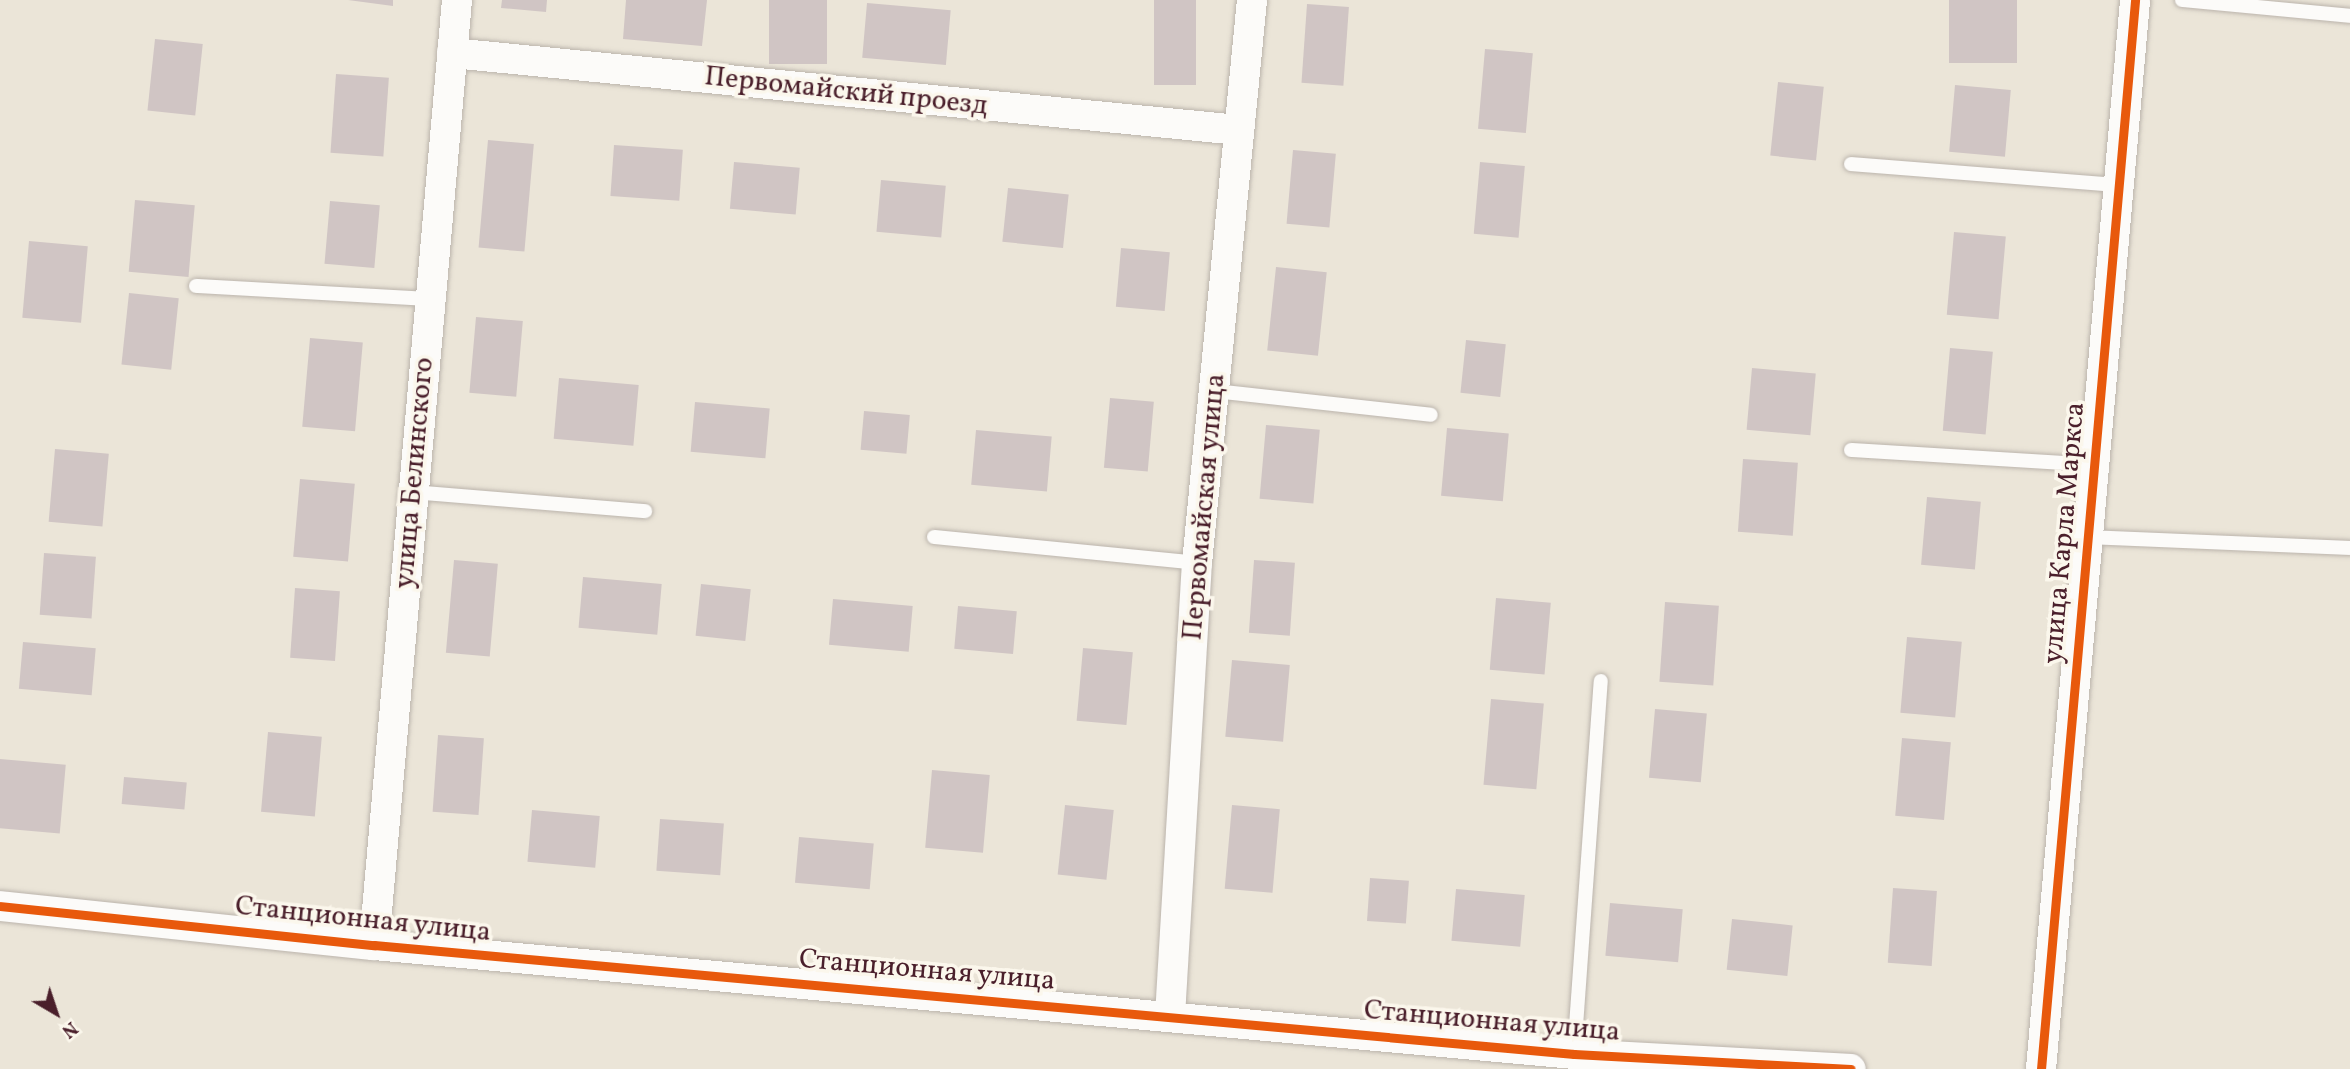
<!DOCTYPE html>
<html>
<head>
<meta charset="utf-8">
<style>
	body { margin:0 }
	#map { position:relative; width:2350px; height:1069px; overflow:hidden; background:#ebe5d8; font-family:Vollkorn,serif }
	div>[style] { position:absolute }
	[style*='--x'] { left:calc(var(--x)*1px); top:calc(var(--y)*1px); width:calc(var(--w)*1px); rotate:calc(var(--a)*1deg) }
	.building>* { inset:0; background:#d0c5c4; transform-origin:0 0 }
	.roads { filter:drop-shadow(0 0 2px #bbb4ac) drop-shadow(0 0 2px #bbb4ac) }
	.lane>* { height:14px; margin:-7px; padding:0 7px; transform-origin:7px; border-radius:7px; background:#fcfbf9 }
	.street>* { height:30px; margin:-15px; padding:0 15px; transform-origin:15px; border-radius:15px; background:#fcfbf9 }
	.cycleway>* { height:9px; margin:-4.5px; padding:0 4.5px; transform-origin:4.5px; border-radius:4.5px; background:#e8590c }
	span { translate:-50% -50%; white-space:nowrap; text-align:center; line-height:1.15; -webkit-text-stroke:7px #fbf7ec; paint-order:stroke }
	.street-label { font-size:28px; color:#4a1f2b }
	.north { position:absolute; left:21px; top:978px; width:70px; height:70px; -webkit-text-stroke:5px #fbf7ec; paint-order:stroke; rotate:141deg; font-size:19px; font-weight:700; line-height:28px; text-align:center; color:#4a1f2b }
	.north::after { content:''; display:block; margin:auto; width:24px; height:32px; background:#4a1f2b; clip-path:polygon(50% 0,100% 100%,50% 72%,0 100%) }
</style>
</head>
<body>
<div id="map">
	<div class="building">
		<i style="clip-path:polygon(348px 0,393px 0,393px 6px)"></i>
		<i style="clip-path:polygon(502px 0,547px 0,546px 12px,501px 8px)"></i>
		<i style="clip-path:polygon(626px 0,707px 0,702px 46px,623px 39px)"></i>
		<i style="left:769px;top:0;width:58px;height:64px"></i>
		<i style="left:1154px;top:0;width:42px;height:85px"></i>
		<i style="left:1949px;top:0;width:68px;height:63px"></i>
		<i style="left:867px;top:3px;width:84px;height:55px;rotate:5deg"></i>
		<i style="left:1307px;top:4px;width:42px;height:79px;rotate:4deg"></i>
		<i style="left:155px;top:39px;width:48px;height:72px;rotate:6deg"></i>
		<i style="left:1485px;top:49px;width:48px;height:80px;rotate:5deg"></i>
		<i style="left:336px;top:74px;width:53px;height:79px;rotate:4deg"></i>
		<i style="left:1778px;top:82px;width:46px;height:74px;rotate:6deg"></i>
		<i style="left:1955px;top:85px;width:56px;height:67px;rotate:5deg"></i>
		<i style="left:488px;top:140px;width:46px;height:108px;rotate:5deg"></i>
		<i style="left:614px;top:145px;width:69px;height:51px;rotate:4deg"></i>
		<i style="left:1293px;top:150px;width:43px;height:74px;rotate:5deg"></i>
		<i style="left:734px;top:162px;width:66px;height:47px;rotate:5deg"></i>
		<i style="left:1480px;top:162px;width:45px;height:72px;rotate:5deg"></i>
		<i style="left:881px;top:180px;width:65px;height:52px;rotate:5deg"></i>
		<i style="left:1008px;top:188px;width:61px;height:54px;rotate:6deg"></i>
		<i style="left:135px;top:200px;width:60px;height:72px;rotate:5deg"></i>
		<i style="left:330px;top:201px;width:50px;height:63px;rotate:5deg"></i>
		<i style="left:1954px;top:232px;width:52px;height:83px;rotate:5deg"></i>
		<i style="left:29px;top:241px;width:59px;height:77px;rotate:5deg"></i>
		<i style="left:1121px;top:248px;width:49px;height:59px;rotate:5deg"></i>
		<i style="left:1276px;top:267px;width:51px;height:84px;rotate:6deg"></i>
		<i style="left:129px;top:293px;width:50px;height:72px;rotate:6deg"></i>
		<i style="left:476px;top:317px;width:47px;height:76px;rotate:5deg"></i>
		<i style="left:310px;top:338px;width:53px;height:89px;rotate:5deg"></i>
		<i style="left:1466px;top:340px;width:40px;height:53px;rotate:6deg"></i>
		<i style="left:1950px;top:348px;width:43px;height:83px;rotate:5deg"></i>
		<i style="left:1752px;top:368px;width:64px;height:62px;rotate:5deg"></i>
		<i style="left:559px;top:378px;width:80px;height:61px;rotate:5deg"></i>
		<i style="left:1110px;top:398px;width:44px;height:70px;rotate:5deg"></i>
		<i style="left:695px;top:402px;width:75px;height:50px;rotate:5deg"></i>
		<i style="left:864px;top:411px;width:46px;height:39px;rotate:5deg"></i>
		<i style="left:1266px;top:425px;width:54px;height:74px;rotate:5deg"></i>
		<i style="left:1447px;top:428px;width:62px;height:68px;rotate:5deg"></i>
		<i style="left:976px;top:430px;width:76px;height:55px;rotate:5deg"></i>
		<i style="left:55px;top:449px;width:54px;height:73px;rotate:5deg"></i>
		<i style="left:1743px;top:459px;width:55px;height:73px;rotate:4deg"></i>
		<i style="left:300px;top:479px;width:55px;height:78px;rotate:5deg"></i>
		<i style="left:1927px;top:497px;width:54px;height:68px;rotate:5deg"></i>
		<i style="left:44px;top:553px;width:52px;height:62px;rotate:4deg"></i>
		<i style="left:454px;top:560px;width:44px;height:93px;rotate:5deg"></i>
		<i style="left:1254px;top:560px;width:41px;height:73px;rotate:4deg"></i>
		<i style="left:583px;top:577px;width:79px;height:51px;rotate:5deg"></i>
		<i style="left:701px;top:584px;width:50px;height:52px;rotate:6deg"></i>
		<i style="left:295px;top:588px;width:45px;height:70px;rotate:4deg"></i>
		<i style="left:1496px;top:598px;width:55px;height:72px;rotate:5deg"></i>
		<i style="left:833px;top:599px;width:80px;height:46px;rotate:5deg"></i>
		<i style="left:1665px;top:602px;width:54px;height:80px;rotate:4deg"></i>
		<i style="left:958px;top:606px;width:59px;height:43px;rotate:5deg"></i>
		<i style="left:1907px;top:637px;width:55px;height:76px;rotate:5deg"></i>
		<i style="left:23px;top:642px;width:73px;height:47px;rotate:5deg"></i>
		<i style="left:1083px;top:648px;width:50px;height:73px;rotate:5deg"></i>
		<i style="left:1232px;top:660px;width:58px;height:77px;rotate:5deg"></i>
		<i style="left:1491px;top:699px;width:53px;height:86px;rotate:5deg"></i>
		<i style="left:1655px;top:709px;width:52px;height:69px;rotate:5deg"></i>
		<i style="left:268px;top:732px;width:54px;height:80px;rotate:5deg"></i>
		<i style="left:438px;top:735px;width:46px;height:77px;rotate:4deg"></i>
		<i style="left:1902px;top:738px;width:49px;height:78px;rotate:5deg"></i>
		<i style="left:0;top:759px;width:66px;height:69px;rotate:5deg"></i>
		<i style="left:932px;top:770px;width:58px;height:78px;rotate:5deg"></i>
		<i style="left:124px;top:777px;width:63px;height:27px;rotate:5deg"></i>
		<i style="left:1065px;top:805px;width:49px;height:70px;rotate:6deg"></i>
		<i style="left:1232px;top:805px;width:48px;height:84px;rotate:5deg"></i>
		<i style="left:532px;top:810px;width:68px;height:52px;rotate:5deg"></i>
		<i style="left:660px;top:819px;width:64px;height:52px;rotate:4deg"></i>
		<i style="left:799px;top:837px;width:75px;height:46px;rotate:5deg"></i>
		<i style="left:1370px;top:878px;width:39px;height:43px;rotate:4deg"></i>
		<i style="left:1893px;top:888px;width:44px;height:75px;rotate:4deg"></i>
		<i style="left:1456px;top:889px;width:69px;height:52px;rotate:5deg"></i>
		<i style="left:1610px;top:903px;width:73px;height:53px;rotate:5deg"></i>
		<i style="left:1732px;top:919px;width:61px;height:51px;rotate:6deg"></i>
	</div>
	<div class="roads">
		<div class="lane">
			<i style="--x:2182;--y:0;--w:169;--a:5.4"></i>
			<i style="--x:1851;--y:164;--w:269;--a:4.5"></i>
			<i style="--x:196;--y:286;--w:235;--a:3.2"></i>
			<i style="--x:1215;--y:391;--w:217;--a:6.3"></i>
			<i style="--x:1851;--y:450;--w:243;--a:3.5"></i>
			<i style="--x:413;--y:492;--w:233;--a:4.7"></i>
			<i style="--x:934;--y:537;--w:264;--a:5.6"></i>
			<i style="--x:2088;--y:537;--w:262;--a:2.4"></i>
			<i style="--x:1574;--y:1054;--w:374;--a:-85.9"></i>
		</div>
		<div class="street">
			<i style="--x:452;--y:53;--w:791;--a:5.59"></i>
			<i style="--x:0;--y:906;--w:376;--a:6"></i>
			<i style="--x:374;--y:945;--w:1205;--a:5.19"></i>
			<i style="--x:1574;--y:1054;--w:277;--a:3.1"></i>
			<i style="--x:374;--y:945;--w:949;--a:-84.98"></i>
			<i style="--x:1170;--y:1016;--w:454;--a:-86.6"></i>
			<i style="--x:1197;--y:563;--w:566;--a:-84.42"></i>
			<i style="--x:2041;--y:1069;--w:1073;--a:-84.97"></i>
		</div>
	</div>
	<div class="cycleway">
		<i style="--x:0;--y:906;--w:376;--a:6"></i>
		<i style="--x:374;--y:945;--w:1205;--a:5.19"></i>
		<i style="--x:1574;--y:1054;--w:277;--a:3.1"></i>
		<i style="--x:2041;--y:1069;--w:1073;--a:-84.97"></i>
	</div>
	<div class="street-label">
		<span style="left:846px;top:92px;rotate:6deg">Первомайский проезд</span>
		<span style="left:415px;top:473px;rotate:-85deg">улица Белинского</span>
		<span style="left:1205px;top:507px;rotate:-85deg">Первомайская улица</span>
		<span style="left:2065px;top:533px;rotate:-85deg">улица Карла Маркса</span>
		<span style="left:363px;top:920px;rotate:6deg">Станционная улица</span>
		<span style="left:927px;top:971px;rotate:5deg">Станционная улица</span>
		<span style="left:1492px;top:1022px;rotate:5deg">Станционная улица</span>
	</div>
	<div class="north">N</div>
</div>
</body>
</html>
